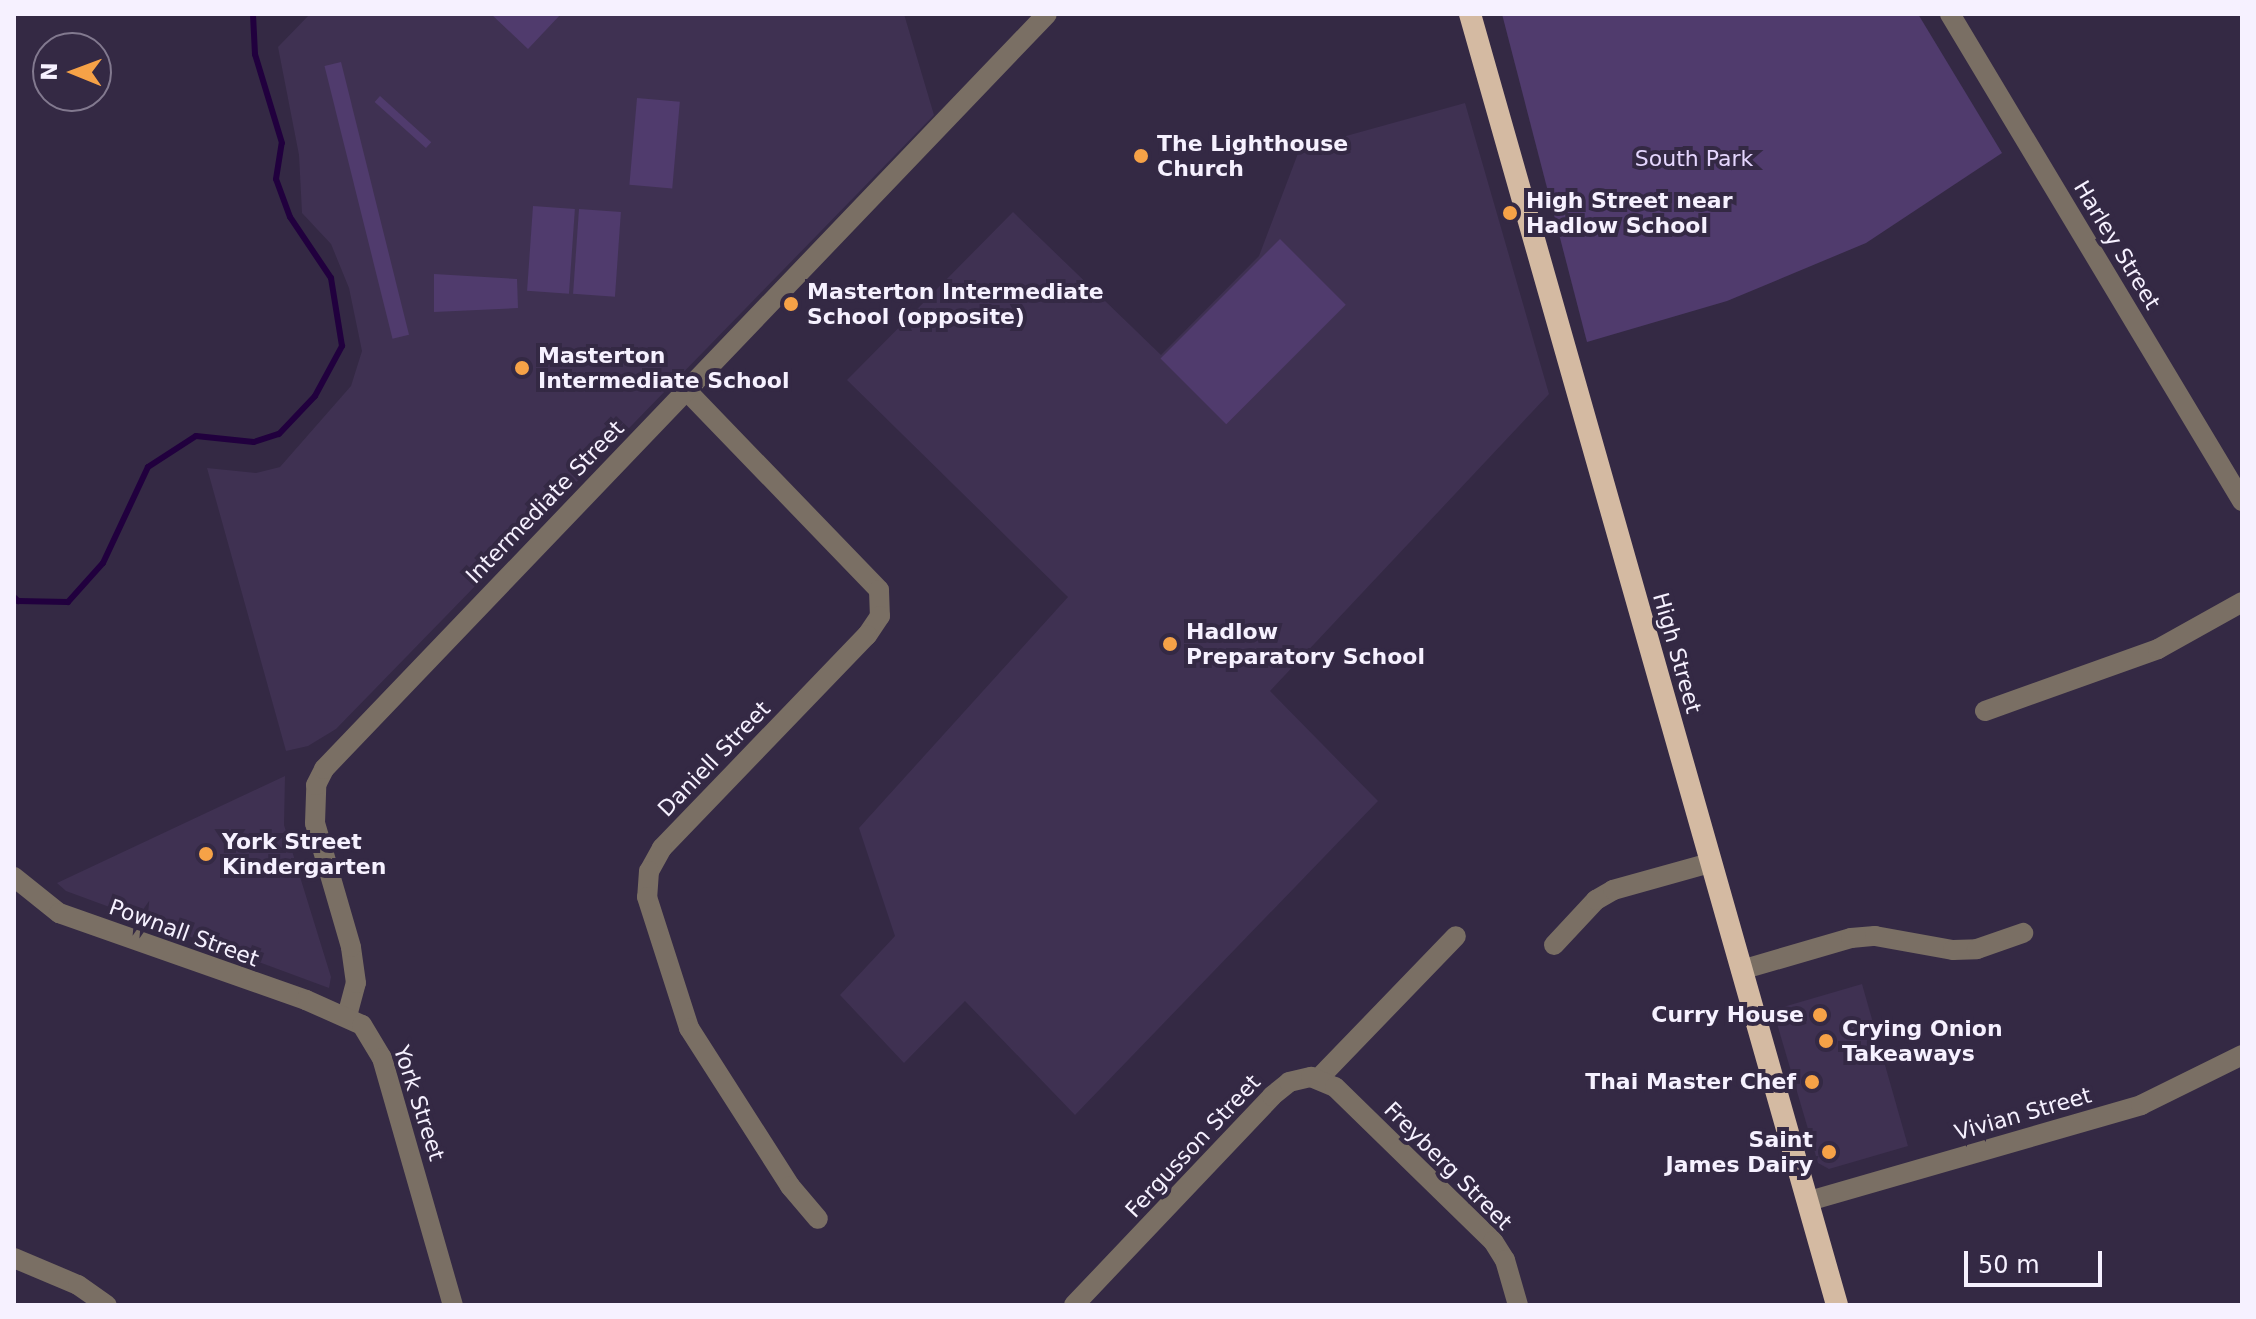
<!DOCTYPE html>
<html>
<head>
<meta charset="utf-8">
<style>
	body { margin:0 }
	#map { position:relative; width:2256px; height:1319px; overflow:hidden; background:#342944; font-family:"DejaVu Sans",sans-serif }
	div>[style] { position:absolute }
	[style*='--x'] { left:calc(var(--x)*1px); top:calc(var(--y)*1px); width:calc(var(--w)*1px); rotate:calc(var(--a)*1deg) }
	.built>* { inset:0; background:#3f3152 }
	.green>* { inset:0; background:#503b6d; transform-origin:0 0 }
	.stream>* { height:6px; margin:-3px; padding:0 3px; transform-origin:3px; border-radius:3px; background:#21003e }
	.minor>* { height:20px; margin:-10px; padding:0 10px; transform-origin:10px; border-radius:10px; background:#7a6f64 }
	.tertiary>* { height:20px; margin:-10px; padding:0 10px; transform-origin:10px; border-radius:10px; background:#7a6f64 }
	.trunk>* { height:22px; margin:-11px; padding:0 11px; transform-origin:11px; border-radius:11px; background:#d4baa2 }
	.dots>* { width:22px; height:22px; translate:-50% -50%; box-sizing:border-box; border:4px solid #342944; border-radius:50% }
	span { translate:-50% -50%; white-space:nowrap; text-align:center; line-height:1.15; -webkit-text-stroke:8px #342944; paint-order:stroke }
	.poi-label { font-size:22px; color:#f6f1ff; font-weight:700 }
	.left { translate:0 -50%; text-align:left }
	.right { translate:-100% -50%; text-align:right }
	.park-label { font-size:22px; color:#e5d6fe }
	.street-label { font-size:22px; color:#f6f1ff }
	.frame { position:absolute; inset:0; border:16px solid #f6f1ff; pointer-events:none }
	.north { position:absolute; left:32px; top:32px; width:80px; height:80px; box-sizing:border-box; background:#342944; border:2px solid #82798f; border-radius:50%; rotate:271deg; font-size:22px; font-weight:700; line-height:32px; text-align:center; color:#f6f1ff }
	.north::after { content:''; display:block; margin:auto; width:28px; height:36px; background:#f6a247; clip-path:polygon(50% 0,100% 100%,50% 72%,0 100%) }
	.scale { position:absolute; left:1964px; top:1251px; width:138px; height:36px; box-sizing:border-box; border:4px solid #f6f1ff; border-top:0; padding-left:10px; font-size:24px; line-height:28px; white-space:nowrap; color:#f6f1ff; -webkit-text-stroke:6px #342944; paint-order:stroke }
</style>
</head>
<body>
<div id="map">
	<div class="built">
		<i style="clip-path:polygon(310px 14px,904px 14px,934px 115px,336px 729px,308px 746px,286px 751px,207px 468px,256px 473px,280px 467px,351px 386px,362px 351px,349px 288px,331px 244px,302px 213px,299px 155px,278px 47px)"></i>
		<i style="clip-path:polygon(1465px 103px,1549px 394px,1270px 691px,1378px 801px,1075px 1115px,965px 1001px,904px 1063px,840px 995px,895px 936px,859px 828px,1068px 597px,847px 380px,1013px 212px,1161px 355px,1259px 256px,1305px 135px,1328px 141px)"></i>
		<i style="clip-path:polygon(285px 776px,284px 825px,331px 977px,329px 988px,66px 891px,57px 883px)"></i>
		<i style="clip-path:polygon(1862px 984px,1908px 1146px,1829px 1169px,1818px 1163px,1773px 1010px)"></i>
	</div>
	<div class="green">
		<i style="clip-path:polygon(491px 14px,561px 14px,528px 49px)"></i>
		<i style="clip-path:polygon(1502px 14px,1918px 14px,2002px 153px,1866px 243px,1727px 301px,1587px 342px)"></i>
		<i style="left:341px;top:62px;width:281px;height:17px;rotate:76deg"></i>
		<i style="left:380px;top:96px;width:69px;height:8px;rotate:42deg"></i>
		<i style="left:637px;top:98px;width:43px;height:87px;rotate:5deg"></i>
		<i style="left:533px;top:206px;width:42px;height:85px;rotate:4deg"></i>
		<i style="left:579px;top:209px;width:42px;height:85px;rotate:4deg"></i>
		<i style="left:1280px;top:239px;width:93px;height:169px;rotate:45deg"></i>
		<i style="clip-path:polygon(434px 274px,517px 279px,518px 308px,434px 312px)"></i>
	</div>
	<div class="stream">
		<i style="--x:14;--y:597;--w:6;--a:45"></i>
		<i style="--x:18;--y:601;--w:50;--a:1.1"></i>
		<i style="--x:68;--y:602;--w:52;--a:-48.1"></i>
		<i style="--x:103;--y:563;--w:106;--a:-64.9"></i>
		<i style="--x:148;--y:467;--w:57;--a:-32.9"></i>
		<i style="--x:196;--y:436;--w:58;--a:5.9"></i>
		<i style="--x:254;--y:442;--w:26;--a:-18"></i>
		<i style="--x:279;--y:434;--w:52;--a:-46.5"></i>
		<i style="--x:315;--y:396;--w:57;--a:-61.6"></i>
		<i style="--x:342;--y:346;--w:69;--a:-99.2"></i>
		<i style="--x:331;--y:278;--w:73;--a:-123.9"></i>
		<i style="--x:290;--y:217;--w:40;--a:-110.2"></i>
		<i style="--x:276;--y:179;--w:36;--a:-81"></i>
		<i style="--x:282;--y:143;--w:93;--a:-106.9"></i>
		<i style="--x:255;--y:54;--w:40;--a:-92.9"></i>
	</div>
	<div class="minor">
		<i style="--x:1950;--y:14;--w:568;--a:59.05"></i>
		<i style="--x:686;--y:390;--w:278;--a:46"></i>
		<i style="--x:879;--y:590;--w:26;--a:88"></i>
		<i style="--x:880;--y:616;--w:23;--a:124"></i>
		<i style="--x:867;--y:635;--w:296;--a:133.9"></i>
		<i style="--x:662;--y:848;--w:26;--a:119"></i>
		<i style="--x:649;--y:871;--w:26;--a:94"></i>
		<i style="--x:647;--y:897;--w:138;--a:72.2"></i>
		<i style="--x:689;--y:1028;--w:188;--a:57.4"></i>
		<i style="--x:790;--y:1186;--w:43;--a:49.7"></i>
		<i style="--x:1985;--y:711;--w:184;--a:-19.7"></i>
		<i style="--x:2158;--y:649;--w:96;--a:-29.2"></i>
		<i style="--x:1554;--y:945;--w:62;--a:-47"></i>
		<i style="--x:1596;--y:900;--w:20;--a:-30"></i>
		<i style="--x:1613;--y:890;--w:101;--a:-15.6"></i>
		<i style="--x:1741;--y:970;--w:115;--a:-16.2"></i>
		<i style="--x:1851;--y:938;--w:24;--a:-5"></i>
		<i style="--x:1875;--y:936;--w:79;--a:10.2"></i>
		<i style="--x:1953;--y:950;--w:24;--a:-2"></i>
		<i style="--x:1977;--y:949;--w:49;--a:-19.2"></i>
		<i style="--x:347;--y:1016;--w:34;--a:-75"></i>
		<i style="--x:356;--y:983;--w:36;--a:-98"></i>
		<i style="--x:351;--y:947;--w:129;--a:-106.2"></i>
		<i style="--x:315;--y:823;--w:38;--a:-88"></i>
		<i style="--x:316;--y:785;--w:18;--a:-63"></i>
		<i style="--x:324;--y:769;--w:1045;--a:-46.24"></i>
		<i style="--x:1319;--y:1078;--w:197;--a:-46"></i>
		<i style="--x:1809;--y:1201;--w:346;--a:-16.1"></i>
		<i style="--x:2141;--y:1105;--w:113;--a:-26.3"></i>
		<i style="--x:14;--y:1258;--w:69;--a:22.9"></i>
		<i style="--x:78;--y:1285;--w:35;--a:35"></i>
		<i style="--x:1074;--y:1305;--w:288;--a:-46.5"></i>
		<i style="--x:1272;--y:1096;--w:22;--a:-39"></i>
		<i style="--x:1289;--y:1082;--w:23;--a:-13"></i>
		<i style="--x:1311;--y:1077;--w:26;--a:23"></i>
		<i style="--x:1335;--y:1087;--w:221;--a:44.3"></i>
		<i style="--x:1493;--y:1241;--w:22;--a:58"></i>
		<i style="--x:1505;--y:1260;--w:47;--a:73.9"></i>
	</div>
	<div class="tertiary">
		<i style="--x:14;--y:877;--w:58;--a:38.7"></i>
		<i style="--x:59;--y:913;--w:262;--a:19.4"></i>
		<i style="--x:306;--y:1000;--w:61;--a:24.1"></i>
		<i style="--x:362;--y:1025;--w:39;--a:59"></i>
		<i style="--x:382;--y:1058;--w:257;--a:74"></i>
	</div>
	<div class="trunk">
		<i style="--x:1470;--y:14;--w:1342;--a:74.13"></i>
	</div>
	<div class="dots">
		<i style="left:1141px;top:156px;background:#f6a247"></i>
		<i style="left:1510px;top:213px;background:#f6a247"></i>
		<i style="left:791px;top:304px;background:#f6a247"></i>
		<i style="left:522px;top:368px;background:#f6a247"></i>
		<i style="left:1170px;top:644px;background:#f6a247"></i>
		<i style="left:206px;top:854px;background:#f6a247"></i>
		<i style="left:1820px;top:1015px;background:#f6a247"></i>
		<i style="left:1826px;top:1041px;background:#f6a247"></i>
		<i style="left:1812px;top:1082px;background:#f6a247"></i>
		<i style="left:1829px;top:1152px;background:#f6a247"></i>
	</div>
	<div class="poi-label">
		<span class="left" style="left:1157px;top:156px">The Lighthouse<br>Church</span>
		<span class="left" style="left:1526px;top:213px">High Street near<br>Hadlow School</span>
		<span class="left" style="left:807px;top:304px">Masterton Intermediate<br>School (opposite)</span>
		<span class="left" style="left:538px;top:368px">Masterton<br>Intermediate School</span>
		<span class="left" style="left:1186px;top:644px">Hadlow<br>Preparatory School</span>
		<span class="left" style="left:222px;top:854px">York Street<br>Kindergarten</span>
		<span class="right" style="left:1804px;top:1015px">Curry House</span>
		<span class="left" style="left:1842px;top:1041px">Crying Onion<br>Takeaways</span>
		<span class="right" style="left:1796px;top:1082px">Thai Master Chef</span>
		<span class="right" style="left:1813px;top:1152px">Saint<br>James Dairy</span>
	</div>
	<div class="park-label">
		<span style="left:1694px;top:159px">South Park</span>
	</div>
	<div class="street-label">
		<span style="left:2117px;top:245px;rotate:59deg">Harley Street</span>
		<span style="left:545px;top:502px;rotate:-46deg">Intermediate Street</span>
		<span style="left:1677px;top:653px;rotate:74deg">High Street</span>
		<span style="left:714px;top:759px;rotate:-46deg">Daniell Street</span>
		<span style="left:184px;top:933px;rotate:20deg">Pownall Street</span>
		<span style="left:419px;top:1103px;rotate:72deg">York Street</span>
		<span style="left:2023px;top:1114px;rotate:-16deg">Vivian Street</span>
		<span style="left:1193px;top:1146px;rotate:-47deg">Fergusson Street</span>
		<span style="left:1448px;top:1166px;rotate:45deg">Freyberg Street</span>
	</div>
	<div class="frame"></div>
	<div class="north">N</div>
	<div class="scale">50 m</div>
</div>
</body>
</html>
